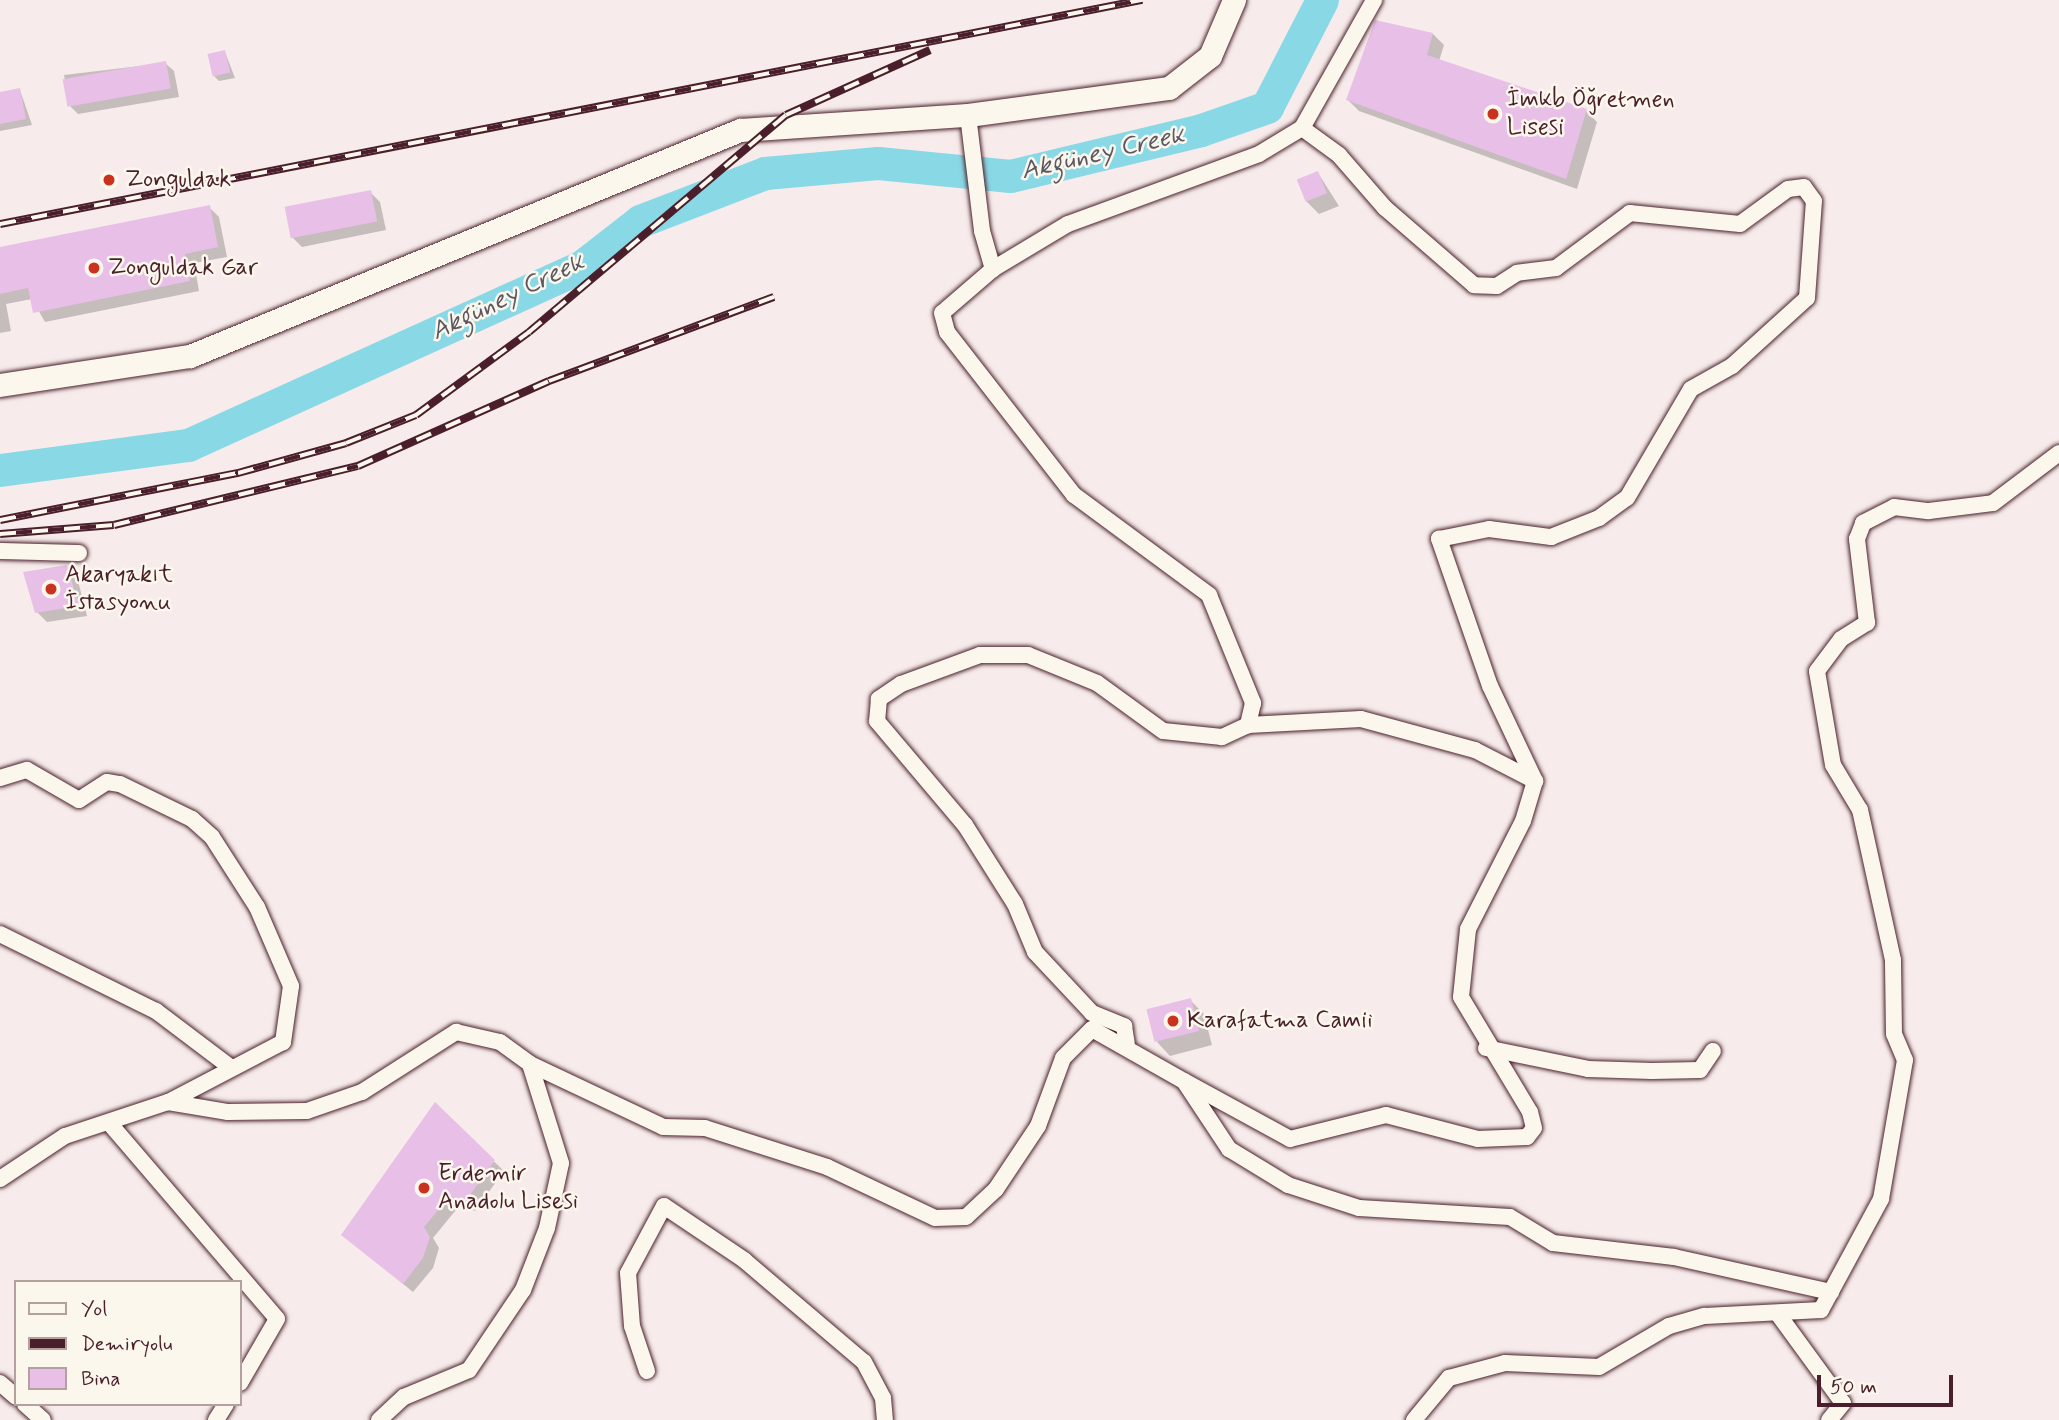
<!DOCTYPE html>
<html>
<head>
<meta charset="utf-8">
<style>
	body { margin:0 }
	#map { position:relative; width:2059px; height:1420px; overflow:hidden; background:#f7eceb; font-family:Mynerve,sans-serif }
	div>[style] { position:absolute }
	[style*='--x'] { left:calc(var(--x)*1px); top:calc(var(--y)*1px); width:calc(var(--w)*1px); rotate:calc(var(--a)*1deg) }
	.shadow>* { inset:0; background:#0003 }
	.river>* { height:33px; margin:-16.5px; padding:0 16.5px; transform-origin:16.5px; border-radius:16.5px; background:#89d8e6 }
	.building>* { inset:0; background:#e8bfe7; transform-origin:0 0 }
	.roads { filter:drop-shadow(0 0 2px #4a1f2b) drop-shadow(0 0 2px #4a1f2b) }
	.street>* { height:16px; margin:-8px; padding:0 8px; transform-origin:8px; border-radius:8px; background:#fbf7ec }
	.secondary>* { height:23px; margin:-11.5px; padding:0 11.5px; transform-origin:11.5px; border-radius:11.5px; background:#fbf7ec }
	.rail>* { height:8px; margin-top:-4px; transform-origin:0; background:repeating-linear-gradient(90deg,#fbf7ec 0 16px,#4a1f2b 0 32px); box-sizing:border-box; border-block:2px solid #4a1f2b }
	.dots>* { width:19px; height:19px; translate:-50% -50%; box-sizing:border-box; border:4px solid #fbf7ec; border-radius:50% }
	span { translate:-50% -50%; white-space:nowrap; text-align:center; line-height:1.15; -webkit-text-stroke:5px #fbf7ec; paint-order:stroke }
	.poi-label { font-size:24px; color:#4a1f2b }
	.left { translate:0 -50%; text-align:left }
	.water-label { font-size:26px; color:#5d5663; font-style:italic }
	.legend { position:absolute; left:14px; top:1280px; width:228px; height:126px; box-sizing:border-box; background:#fbf7ec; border:2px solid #b4a19f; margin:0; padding:9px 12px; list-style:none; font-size:21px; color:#4a1f2b }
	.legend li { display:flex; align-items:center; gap:14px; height:35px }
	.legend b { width:35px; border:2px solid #b4a19f }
	.scale { position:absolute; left:1817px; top:1375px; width:136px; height:32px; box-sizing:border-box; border:4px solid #4a1f2b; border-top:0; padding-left:9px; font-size:21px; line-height:24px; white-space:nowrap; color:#4a1f2b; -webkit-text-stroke:5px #fbf7ec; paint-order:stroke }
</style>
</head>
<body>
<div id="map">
	<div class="shadow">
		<i style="clip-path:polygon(1433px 34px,1444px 45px,1439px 61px,1586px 111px,1597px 122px,1577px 189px,1359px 111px,1348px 100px)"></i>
		<i style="clip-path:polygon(225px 52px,235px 78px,219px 81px,213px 75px)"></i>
		<i style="clip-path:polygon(165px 63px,174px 71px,179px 97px,78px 114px,69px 105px,64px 75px)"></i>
		<i style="clip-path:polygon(20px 90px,32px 125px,0 131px,0 94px)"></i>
		<i style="clip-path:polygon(1318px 173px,1339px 206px,1319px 214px,1305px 200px)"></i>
		<i style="clip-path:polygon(370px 192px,380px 202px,386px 230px,302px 247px,292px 237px)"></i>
		<i style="clip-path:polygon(209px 207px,219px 217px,227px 257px,194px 263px,199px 291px,45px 322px,32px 299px,6px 304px,11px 331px,0 333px,0 249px)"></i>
		<i style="clip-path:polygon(67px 567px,77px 577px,87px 616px,47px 622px,37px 612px)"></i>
		<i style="clip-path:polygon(1190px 1000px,1204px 1014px,1212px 1045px,1170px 1056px,1157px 1042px)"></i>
		<i style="clip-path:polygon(435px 1105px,504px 1171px,475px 1211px,460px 1205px,433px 1238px,439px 1248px,433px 1268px,413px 1292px,343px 1235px)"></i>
	</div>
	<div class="river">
		<i style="--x:0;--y:470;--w:190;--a:-7.6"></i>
		<i style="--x:188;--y:445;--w:431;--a:-24.4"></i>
		<i style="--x:581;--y:267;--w:75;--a:-37.9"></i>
		<i style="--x:640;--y:221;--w:134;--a:-21"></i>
		<i style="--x:765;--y:173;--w:113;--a:-5.1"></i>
		<i style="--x:878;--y:163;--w:133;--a:5.6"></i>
		<i style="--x:1010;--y:176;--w:196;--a:-13.5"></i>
		<i style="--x:1201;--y:130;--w:70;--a:-19.2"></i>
		<i style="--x:1267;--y:107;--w:120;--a:-62.8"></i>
	</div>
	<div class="building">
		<i style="clip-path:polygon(1375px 20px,1433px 33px,1427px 55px,1587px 109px,1566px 179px,1346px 100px)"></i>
		<i style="left:225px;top:50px;width:23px;height:18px;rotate:77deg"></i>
		<i style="left:166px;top:61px;width:28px;height:105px;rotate:80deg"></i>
		<i style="clip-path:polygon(20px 88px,26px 119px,0 124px,0 92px)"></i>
		<i style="left:1318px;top:171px;width:24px;height:23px;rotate:68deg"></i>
		<i style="left:371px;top:190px;width:32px;height:88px;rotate:79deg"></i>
		<i style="clip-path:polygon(210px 205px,218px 247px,185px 254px,190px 281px,33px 313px,28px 288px,0 294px,0 247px)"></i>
		<i style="clip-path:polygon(67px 565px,79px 606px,35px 613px,23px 572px)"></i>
		<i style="left:1191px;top:998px;width:34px;height:46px;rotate:76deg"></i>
		<i style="clip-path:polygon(435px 1102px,495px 1160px,465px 1202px,450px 1196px,424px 1227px,430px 1237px,423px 1258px,403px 1284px,341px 1235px)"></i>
	</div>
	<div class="roads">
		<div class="street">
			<i style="--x:968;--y:115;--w:117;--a:83.1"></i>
			<i style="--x:982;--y:231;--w:40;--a:74"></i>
			<i style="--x:993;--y:269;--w:87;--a:-31"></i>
			<i style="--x:1068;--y:224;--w:203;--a:-20.1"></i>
			<i style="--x:1259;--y:154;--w:50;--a:-31.2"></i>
			<i style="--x:1302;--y:128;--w:147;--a:-60.6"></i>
			<i style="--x:993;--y:269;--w:67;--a:139.2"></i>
			<i style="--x:942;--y:313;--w:20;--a:75"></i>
			<i style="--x:947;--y:332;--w:207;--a:52.1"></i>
			<i style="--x:1074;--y:495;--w:168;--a:36.5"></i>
			<i style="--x:1209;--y:595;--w:117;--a:67.8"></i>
			<i style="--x:1253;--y:703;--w:23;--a:103"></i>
			<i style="--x:1248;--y:725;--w:29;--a:155"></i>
			<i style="--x:1222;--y:737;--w:59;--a:-174.2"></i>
			<i style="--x:1163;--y:731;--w:82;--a:-144"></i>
			<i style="--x:1097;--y:683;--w:74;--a:-157.9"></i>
			<i style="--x:1028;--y:655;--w:48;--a:180"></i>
			<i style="--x:980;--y:655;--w:84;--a:159.8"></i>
			<i style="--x:901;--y:684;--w:27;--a:146"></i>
			<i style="--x:879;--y:699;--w:22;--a:95"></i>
			<i style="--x:877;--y:721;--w:136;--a:49.8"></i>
			<i style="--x:965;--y:825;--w:93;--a:57.7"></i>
			<i style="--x:1015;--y:904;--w:52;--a:67.4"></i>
			<i style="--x:1035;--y:952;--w:83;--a:46.9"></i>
			<i style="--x:1092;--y:1013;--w:35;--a:22"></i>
			<i style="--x:1124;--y:1026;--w:18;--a:81"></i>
			<i style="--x:0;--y:551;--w:79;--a:1.5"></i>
			<i style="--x:1248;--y:725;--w:113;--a:-3"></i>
			<i style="--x:1361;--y:719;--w:118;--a:15.2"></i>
			<i style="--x:1475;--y:750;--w:68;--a:27.3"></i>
			<i style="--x:0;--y:778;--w:28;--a:-17"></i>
			<i style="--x:27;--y:770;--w:60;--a:30"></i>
			<i style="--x:79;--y:800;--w:33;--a:-33"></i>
			<i style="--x:107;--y:782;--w:13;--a:9"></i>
			<i style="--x:120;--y:784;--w:80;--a:25.9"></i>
			<i style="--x:192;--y:819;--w:27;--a:42"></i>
			<i style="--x:212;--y:837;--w:83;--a:57.3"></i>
			<i style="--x:257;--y:907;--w:86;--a:66.7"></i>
			<i style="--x:291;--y:986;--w:57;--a:98.1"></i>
			<i style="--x:283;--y:1042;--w:130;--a:152.4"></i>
			<i style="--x:0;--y:934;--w:174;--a:26.3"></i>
			<i style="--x:156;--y:1011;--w:93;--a:37.1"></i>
			<i style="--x:1486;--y:1048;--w:104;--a:11.6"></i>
			<i style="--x:1588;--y:1069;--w:64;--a:1.8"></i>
			<i style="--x:1652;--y:1071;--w:48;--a:-1.2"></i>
			<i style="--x:1700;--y:1070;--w:23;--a:-56"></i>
			<i style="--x:1184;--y:1081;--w:121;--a:28.7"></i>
			<i style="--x:1290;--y:1139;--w:99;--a:-14"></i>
			<i style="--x:1386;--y:1115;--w:95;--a:14.6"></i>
			<i style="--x:1478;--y:1139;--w:49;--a:-2.3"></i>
			<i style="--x:1527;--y:1137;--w:11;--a:-52"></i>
			<i style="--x:1534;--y:1128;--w:16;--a:-104"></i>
			<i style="--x:1530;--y:1112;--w:134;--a:-121"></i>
			<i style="--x:1461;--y:997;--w:68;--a:-84.1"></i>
			<i style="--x:1468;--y:929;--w:121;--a:-63"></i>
			<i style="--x:1523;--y:821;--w:42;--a:-73.3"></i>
			<i style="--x:1535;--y:781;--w:105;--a:-115.3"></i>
			<i style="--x:1490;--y:686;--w:156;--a:-109.1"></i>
			<i style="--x:1439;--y:539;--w:51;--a:-11.3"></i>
			<i style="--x:1489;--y:529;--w:63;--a:7.4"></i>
			<i style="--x:1551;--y:537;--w:52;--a:-21.6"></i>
			<i style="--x:1599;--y:518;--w:34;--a:-36"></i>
			<i style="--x:1627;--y:498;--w:126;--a:-59.6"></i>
			<i style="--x:1691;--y:389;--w:47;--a:-29.3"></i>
			<i style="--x:1732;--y:366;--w:101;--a:-42.2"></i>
			<i style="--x:1807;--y:298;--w:97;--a:-85.9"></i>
			<i style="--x:1814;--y:201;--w:17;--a:-126"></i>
			<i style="--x:1804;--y:187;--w:16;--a:173"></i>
			<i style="--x:1788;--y:189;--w:59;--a:143.9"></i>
			<i style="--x:1740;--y:224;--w:111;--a:-174.3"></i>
			<i style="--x:1630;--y:213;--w:92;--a:143.4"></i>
			<i style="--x:1556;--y:268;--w:39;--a:173"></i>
			<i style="--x:1517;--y:273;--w:24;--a:147"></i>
			<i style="--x:1497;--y:286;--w:23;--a:-178"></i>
			<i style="--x:1474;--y:285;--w:118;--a:-139.1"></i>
			<i style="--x:1385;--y:208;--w:70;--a:-131"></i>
			<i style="--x:1339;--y:155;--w:46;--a:-143.9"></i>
			<i style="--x:111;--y:1125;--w:255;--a:49.4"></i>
			<i style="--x:277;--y:1319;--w:74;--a:120"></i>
			<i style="--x:0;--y:1179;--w:78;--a:-33.5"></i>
			<i style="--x:65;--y:1136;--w:108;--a:-18.3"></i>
			<i style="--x:168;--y:1102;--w:61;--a:9.5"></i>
			<i style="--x:228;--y:1112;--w:79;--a:-0.7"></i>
			<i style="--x:307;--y:1111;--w:58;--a:-19.1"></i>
			<i style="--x:362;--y:1092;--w:112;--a:-32.6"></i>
			<i style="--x:456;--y:1032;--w:45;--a:12.8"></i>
			<i style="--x:500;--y:1042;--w:37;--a:36"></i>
			<i style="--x:530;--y:1064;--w:147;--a:25.3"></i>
			<i style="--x:663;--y:1127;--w:42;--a:1.4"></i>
			<i style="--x:705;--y:1128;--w:128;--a:17.7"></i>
			<i style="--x:827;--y:1167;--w:119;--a:25.3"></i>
			<i style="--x:935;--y:1218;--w:31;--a:-2"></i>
			<i style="--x:966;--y:1217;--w:41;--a:-43"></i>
			<i style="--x:996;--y:1189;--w:76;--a:-56.3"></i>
			<i style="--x:1038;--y:1126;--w:72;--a:-69.8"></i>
			<i style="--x:1063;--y:1058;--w:41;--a:-45"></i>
			<i style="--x:1092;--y:1029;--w:106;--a:29.5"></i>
			<i style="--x:1184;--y:1081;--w:82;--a:56.5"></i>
			<i style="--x:1229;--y:1149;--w:69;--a:31.4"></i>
			<i style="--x:1288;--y:1185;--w:75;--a:17.9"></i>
			<i style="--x:1359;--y:1208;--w:151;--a:3.4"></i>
			<i style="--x:1510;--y:1217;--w:50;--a:31.2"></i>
			<i style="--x:1553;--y:1243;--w:122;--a:6.6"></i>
			<i style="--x:1674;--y:1257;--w:161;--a:12.6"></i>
			<i style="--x:1778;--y:1314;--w:110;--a:53.9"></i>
			<i style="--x:1843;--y:1403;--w:22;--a:129"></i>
			<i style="--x:647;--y:1371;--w:47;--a:-108.4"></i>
			<i style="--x:632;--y:1326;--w:53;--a:-94.3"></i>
			<i style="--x:628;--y:1273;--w:76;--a:-61.8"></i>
			<i style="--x:664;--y:1206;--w:97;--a:34"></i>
			<i style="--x:744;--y:1260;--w:157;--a:40.4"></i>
			<i style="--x:864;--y:1362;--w:41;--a:62.2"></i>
			<i style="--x:883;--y:1398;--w:22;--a:85"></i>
			<i style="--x:0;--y:1383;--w:21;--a:41"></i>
			<i style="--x:25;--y:1404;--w:24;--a:42"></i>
			<i style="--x:216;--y:1420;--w:19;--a:-58"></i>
			<i style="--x:379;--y:1420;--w:34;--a:-43"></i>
			<i style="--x:404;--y:1397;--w:70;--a:-22.6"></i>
			<i style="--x:469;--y:1370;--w:97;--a:-56"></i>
			<i style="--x:523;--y:1290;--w:66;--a:-68.8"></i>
			<i style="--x:547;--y:1228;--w:66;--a:-77.8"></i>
			<i style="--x:561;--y:1163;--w:104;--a:-107.4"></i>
			<i style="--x:1414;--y:1420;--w:55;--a:-50.2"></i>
			<i style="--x:1449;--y:1378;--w:58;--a:-15"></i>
			<i style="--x:1505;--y:1363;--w:94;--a:2.4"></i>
			<i style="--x:1599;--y:1367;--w:81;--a:-30.4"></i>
			<i style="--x:1669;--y:1326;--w:37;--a:-16"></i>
			<i style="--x:1705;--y:1316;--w:116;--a:-3"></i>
			<i style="--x:1821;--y:1310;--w:126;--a:-61.6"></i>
			<i style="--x:1881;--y:1199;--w:141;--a:-80.2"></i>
			<i style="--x:1905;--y:1060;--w:28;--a:-113"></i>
			<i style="--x:1894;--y:1034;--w:74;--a:-90.8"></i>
			<i style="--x:1893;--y:960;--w:154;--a:-102.4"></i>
			<i style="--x:1860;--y:810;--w:52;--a:-121"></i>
			<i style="--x:1833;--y:765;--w:95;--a:-99.7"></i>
			<i style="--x:1817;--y:671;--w:40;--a:-53"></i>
			<i style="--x:1841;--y:639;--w:31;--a:-32"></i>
			<i style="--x:1867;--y:623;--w:85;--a:-96.8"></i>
			<i style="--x:1857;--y:539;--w:17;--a:-69"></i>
			<i style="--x:1863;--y:523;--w:35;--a:-27"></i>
			<i style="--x:1894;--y:507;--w:35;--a:7"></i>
			<i style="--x:1929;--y:511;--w:64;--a:-7.1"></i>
			<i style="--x:1993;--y:503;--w:83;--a:-37.1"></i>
		</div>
		<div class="secondary">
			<i style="--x:0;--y:385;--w:192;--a:-8.7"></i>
			<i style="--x:190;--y:356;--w:595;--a:-22.34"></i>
			<i style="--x:740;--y:130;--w:228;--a:-3.8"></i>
			<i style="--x:968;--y:115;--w:203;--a:-7.7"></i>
			<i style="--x:1169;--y:88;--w:52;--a:-38"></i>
			<i style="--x:1210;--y:56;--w:61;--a:-66.8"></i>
		</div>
	</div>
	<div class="rail">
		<i style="--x:0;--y:224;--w:1164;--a:-11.1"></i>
		<i style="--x:0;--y:520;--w:243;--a:-11.2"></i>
		<i style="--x:238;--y:473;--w:112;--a:-15.5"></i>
		<i style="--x:346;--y:443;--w:75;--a:-21.8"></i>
		<i style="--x:416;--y:415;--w:140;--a:-36.3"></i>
		<i style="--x:529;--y:332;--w:336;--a:-40.2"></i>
		<i style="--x:786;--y:115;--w:158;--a:-24.3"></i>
		<i style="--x:0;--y:534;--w:114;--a:-4.5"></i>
		<i style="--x:114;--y:525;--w:251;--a:-13.6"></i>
		<i style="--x:358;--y:466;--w:209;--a:-24"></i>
		<i style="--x:549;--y:381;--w:240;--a:-20.5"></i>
	</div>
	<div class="dots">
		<i style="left:1493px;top:114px;background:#c8321e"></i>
		<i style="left:109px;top:180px;background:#c8321e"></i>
		<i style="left:94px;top:268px;background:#c8321e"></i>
		<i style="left:51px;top:589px;background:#c8321e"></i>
		<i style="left:1173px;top:1021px;background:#c8321e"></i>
		<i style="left:424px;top:1188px;background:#c8321e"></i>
	</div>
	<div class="poi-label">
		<span class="left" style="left:1507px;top:114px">İmkb Öğretmen<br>Lisesi</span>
		<span class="left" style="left:125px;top:180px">Zonguldak</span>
		<span class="left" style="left:108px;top:268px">Zonguldak Gar</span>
		<span class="left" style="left:65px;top:589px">Akaryakıt<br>İstasyonu</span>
		<span class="left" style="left:1187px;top:1021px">Karafatma Camii</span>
		<span class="left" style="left:438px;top:1188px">Erdemir<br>Anadolu Lisesi</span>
	</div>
	<div class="water-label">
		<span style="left:1103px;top:154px;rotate:-13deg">Akgüney Creek</span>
		<span style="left:508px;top:298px;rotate:-26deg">Akgüney Creek</span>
	</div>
	<ul class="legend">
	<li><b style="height:9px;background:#fbf7ec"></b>Yol</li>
	<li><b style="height:9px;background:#4a1f2b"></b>Demiryolu</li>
	<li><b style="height:19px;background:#e8bfe7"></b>Bina</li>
	</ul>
	<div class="scale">50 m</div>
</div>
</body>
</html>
